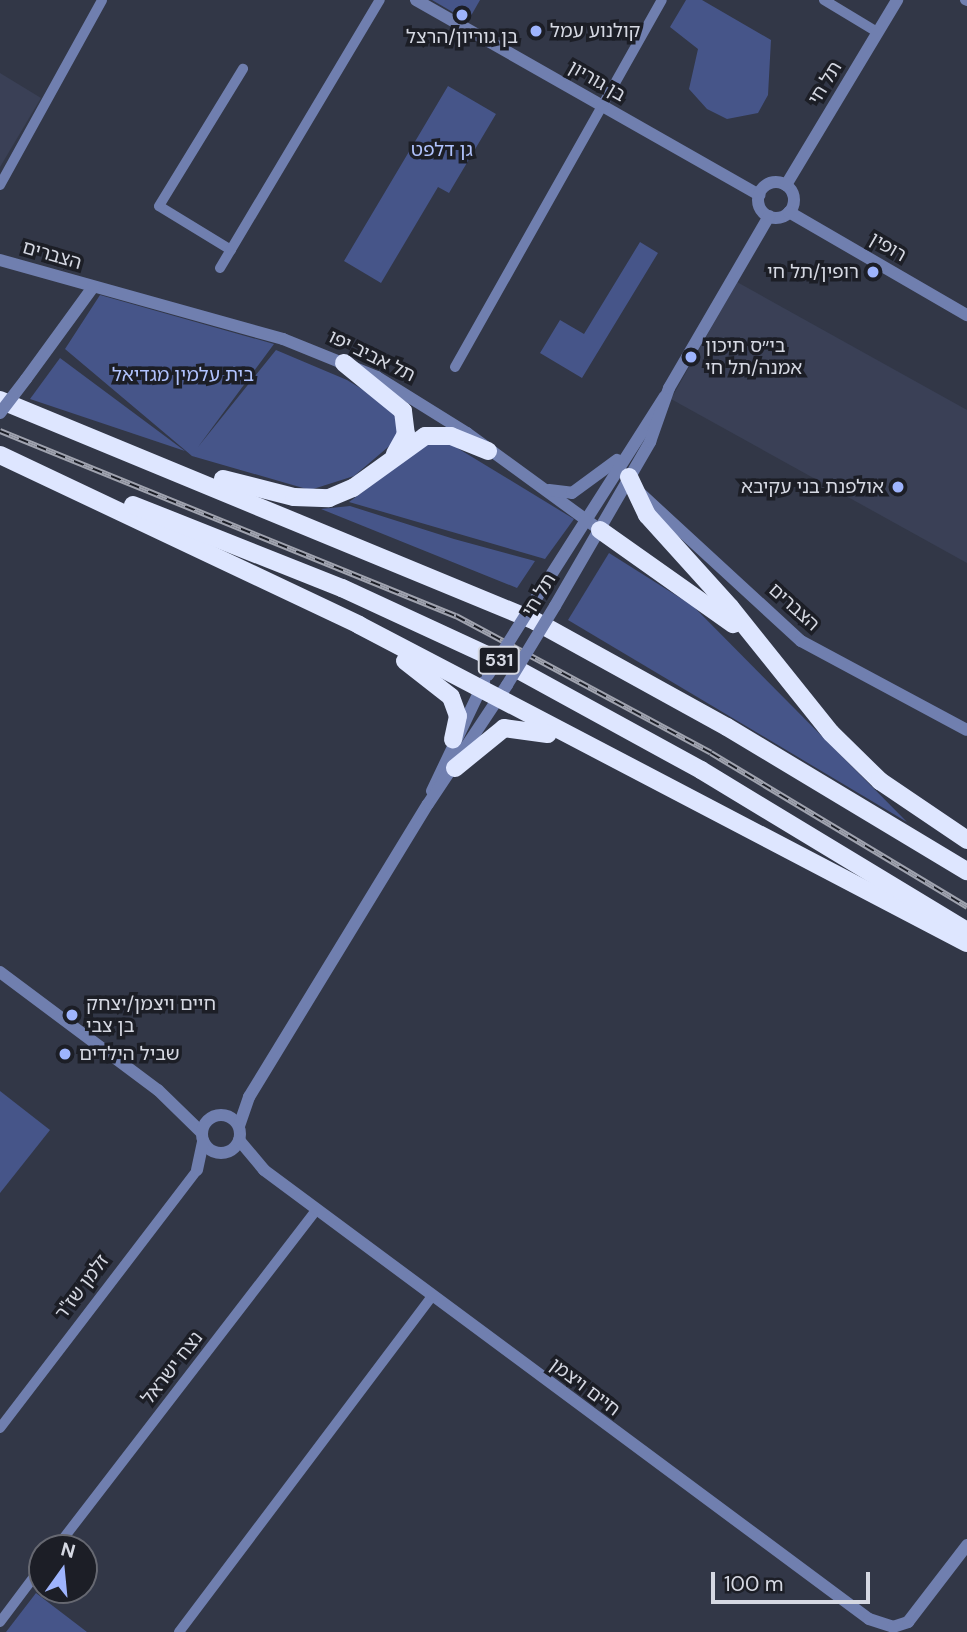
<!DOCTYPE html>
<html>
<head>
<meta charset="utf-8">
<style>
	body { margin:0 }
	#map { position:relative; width:967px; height:1632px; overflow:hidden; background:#323747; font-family:"DM Sans","Noto Sans Hebrew",sans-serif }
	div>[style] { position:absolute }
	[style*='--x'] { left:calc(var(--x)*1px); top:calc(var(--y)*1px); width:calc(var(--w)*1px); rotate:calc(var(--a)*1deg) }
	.built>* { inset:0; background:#3a4056 }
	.green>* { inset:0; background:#465589 }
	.minor>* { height:10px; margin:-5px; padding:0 5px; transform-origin:5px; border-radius:5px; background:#707faf }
	.tertiary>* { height:12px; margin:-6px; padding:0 6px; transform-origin:6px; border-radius:6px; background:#707faf }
	.tertiary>.ring { margin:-6px; padding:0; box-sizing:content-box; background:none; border:12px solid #707faf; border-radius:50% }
	.motorway>* { height:18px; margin:-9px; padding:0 9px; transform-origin:9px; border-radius:9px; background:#dee6ff }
	.rail>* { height:6px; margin-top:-3px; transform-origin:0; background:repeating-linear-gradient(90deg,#1c1e26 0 10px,#a0a3af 0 20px); box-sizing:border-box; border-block:2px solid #a0a3af }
	.tertiary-bridge>* { height:12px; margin:-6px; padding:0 6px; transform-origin:6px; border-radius:6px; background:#707faf }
	.dots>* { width:19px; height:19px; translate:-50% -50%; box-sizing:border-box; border:4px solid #1c1e26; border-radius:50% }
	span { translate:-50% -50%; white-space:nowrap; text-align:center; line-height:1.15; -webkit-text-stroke:7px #1c1e26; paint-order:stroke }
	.shield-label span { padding:2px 5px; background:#1c1e26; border:2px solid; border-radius:5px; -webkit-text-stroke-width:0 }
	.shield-label { font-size:18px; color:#d5d8e2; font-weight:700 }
	.poi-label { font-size:19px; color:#d5d8e2 }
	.left { translate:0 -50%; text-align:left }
	.right { translate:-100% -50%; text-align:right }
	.street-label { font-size:19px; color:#d5d8e2 }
	.park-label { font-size:19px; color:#b1c3fd }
	.north { position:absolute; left:28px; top:1534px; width:70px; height:70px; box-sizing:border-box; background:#1c1e26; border:2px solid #666871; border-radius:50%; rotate:15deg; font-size:19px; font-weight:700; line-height:28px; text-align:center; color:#d5d8e2 }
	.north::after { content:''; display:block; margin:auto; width:24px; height:32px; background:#9eb4fd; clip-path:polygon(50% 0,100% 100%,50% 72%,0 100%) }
	.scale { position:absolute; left:711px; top:1572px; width:159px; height:32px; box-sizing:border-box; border:4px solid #d5d8e2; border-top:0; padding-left:9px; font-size:21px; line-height:24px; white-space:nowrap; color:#d5d8e2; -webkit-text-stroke:5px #1c1e26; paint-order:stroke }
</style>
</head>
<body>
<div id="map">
	<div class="built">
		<i style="clip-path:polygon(0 73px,41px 98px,0 167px)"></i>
		<i style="clip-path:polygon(737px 282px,967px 410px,967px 563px,671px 399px)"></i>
	</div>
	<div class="green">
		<i style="clip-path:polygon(432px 0,480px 0,468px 21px)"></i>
		<i style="clip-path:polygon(686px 0,702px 0,771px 40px,768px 95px,758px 113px,727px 119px,707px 109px,689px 89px,698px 49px,670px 27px)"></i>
		<i style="clip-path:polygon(448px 86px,496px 114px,449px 193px,438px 187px,381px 283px,344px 261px)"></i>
		<i style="clip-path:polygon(640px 242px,658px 253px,582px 378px,540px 353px,560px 320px,584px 334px)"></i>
		<i style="clip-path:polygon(100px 295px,274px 344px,198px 447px,276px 350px,347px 380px,393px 408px,400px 424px,394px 442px,354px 476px,310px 490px,192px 456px,65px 349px)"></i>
		<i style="clip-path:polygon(60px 358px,185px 451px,30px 399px)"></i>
		<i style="clip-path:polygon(449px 443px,574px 519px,545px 559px,349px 502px,427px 444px)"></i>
		<i style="clip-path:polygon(350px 506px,454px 539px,535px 561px,517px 588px,321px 509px)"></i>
		<i style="clip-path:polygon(609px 553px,693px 606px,907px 822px,568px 620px)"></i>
		<i style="clip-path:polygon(0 1091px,50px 1130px,0 1193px)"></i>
		<i style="clip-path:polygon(36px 1593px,87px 1632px,88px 1632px,6px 1632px)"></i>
	</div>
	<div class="minor">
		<i style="--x:824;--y:0;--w:62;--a:31.1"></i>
		<i style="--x:965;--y:0;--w:2;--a:27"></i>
		<i style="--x:0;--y:185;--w:211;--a:-61.1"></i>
		<i style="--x:231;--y:250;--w:84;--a:-148.6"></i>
		<i style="--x:159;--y:206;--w:161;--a:-58.5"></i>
		<i style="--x:220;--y:268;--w:312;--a:-59.2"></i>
		<i style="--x:455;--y:367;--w:421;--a:-60.6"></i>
		<i style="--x:0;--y:1428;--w:325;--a:-52.6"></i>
		<i style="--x:56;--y:1548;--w:428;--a:-52.4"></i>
		<i style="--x:0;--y:1622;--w:70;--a:-53.1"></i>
		<i style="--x:179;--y:1632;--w:421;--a:-53"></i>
	</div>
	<div class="tertiary">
		<i style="--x:416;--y:0;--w:395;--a:29.6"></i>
		<i class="ring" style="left:758px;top:182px;width:24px;height:24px"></i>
		<i style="--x:786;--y:185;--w:216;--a:-59"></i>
		<i style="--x:789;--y:212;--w:206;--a:30.1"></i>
		<i style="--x:0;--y:260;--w:294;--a:15.6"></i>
		<i style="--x:283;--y:339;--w:101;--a:22"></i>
		<i style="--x:377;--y:377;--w:106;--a:31.9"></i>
		<i style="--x:467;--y:433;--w:165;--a:36.1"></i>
		<i style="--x:26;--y:379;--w:114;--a:-53.9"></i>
		<i style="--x:549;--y:490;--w:23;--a:7"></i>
		<i style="--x:572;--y:493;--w:56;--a:-36.3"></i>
		<i style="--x:641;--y:494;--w:217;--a:42.6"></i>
		<i style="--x:801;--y:641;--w:188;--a:28.2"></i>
		<i style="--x:537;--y:597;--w:238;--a:-57.5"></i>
		<i style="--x:555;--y:606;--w:190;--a:-59.9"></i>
		<i style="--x:650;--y:442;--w:57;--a:-70.6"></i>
		<i style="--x:669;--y:388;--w:199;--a:-59.8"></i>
		<i style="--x:432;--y:791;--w:121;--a:-64.5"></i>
		<i style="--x:0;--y:972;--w:197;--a:36.8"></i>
		<i style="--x:158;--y:1090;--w:60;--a:44.3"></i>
		<i class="ring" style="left:202px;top:1115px;width:26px;height:26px"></i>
		<i style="--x:239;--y:1126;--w:31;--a:-71"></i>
		<i style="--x:249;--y:1097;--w:343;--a:-58.6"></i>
		<i style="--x:428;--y:804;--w:143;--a:-56.4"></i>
		<i style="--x:239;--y:1140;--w:39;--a:50"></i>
		<i style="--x:264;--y:1170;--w:753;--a:36.58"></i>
		<i style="--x:869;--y:1619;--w:25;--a:18"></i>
		<i style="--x:893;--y:1627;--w:16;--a:-18"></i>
		<i style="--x:908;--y:1622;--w:97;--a:-52.5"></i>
		<i style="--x:197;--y:1170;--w:30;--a:-78"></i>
	</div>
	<div class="motorway">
		<i style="--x:344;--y:363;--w:76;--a:39.1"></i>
		<i style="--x:403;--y:411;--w:23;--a:83"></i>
		<i style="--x:406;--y:434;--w:23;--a:119"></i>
		<i style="--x:0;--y:400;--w:579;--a:22.44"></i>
		<i style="--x:535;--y:621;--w:219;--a:28.9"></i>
		<i style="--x:727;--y:727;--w:280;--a:31"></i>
		<i style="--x:0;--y:455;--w:397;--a:25.3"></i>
		<i style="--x:359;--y:625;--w:686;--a:27.61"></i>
		<i style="--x:629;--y:477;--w:42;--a:64.7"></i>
		<i style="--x:647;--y:515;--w:124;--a:47.9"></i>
		<i style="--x:730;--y:607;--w:161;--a:51.3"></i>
		<i style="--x:831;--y:733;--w:69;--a:44.4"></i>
		<i style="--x:880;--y:781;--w:105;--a:34.1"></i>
		<i style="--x:223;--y:479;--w:73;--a:14.2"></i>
		<i style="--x:294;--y:497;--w:35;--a:2"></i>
		<i style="--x:329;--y:498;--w:26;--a:-23"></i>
		<i style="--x:353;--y:488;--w:89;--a:-35.8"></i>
		<i style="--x:425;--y:436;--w:26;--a:0"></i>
		<i style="--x:451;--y:436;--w:40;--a:22"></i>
		<i style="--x:133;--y:505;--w:225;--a:21.7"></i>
		<i style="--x:342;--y:588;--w:186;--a:24.8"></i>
		<i style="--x:511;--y:666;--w:217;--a:28.7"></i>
		<i style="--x:701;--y:770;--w:311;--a:31.2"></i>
		<i style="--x:600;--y:530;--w:163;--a:35.3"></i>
		<i style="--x:405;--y:661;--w:58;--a:38"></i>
		<i style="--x:451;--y:697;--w:20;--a:70"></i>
		<i style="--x:458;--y:716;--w:24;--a:102"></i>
		<i style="--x:455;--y:768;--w:63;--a:-39.2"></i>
		<i style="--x:504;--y:728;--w:44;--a:7.8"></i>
	</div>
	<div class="rail">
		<i style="--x:0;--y:431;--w:492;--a:22.1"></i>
		<i style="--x:456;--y:616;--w:289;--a:28.2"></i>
		<i style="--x:711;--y:753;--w:299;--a:31"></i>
	</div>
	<div class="tertiary-bridge">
		<i style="--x:0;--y:413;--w:43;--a:-52.6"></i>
		<i style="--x:488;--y:675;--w:92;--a:-57.9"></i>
		<i style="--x:507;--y:685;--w:92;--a:-58.7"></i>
	</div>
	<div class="dots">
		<i style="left:462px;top:15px;background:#9eb4fd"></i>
		<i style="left:536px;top:31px;background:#9eb4fd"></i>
		<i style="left:873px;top:272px;background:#9eb4fd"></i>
		<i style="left:691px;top:357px;background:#9eb4fd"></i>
		<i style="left:898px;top:487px;background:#9eb4fd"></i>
		<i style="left:72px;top:1015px;background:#9eb4fd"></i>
		<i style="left:65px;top:1054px;background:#9eb4fd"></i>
	</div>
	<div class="shield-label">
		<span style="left:499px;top:660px">531</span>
	</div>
	<div class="poi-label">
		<span class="left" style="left:550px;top:31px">קולנוע עמל</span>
		<span style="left:462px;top:37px">בן גוריון/הרצל</span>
		<span class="right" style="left:859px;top:272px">רופין/תל חי</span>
		<span class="left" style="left:705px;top:357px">בי״ס תיכון<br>אמנה/תל חי</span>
		<span class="right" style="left:884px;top:487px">אולפנת בני עקיבא</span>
		<span class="left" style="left:86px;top:1015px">חיים ויצמן/יצחק<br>בן צבי</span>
		<span class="left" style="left:79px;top:1054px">שביל הילדים</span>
	</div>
	<div class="street-label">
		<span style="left:597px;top:81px;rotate:30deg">בן גוריון</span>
		<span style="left:825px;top:83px;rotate:-59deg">תל חי</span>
		<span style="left:888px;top:247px;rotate:30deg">רופין</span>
		<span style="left:52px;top:255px;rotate:16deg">הצברים</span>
		<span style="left:372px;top:356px;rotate:26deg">תל אביב יפו</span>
		<span style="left:539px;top:595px;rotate:-59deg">תל חי</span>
		<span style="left:794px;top:607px;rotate:42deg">הצברים</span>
		<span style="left:82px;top:1287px;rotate:-53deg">זלמן שז"ר</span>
		<span style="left:172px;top:1368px;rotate:-52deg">נצח ישראל</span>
		<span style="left:585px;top:1387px;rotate:37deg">חיים ויצמן</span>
	</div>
	<div class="park-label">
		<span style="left:442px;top:150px">גן דלפט</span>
		<span style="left:183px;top:375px">בית עלמין מגדיאל</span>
	</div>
	<div class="north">N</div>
	<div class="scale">100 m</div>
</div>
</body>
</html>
